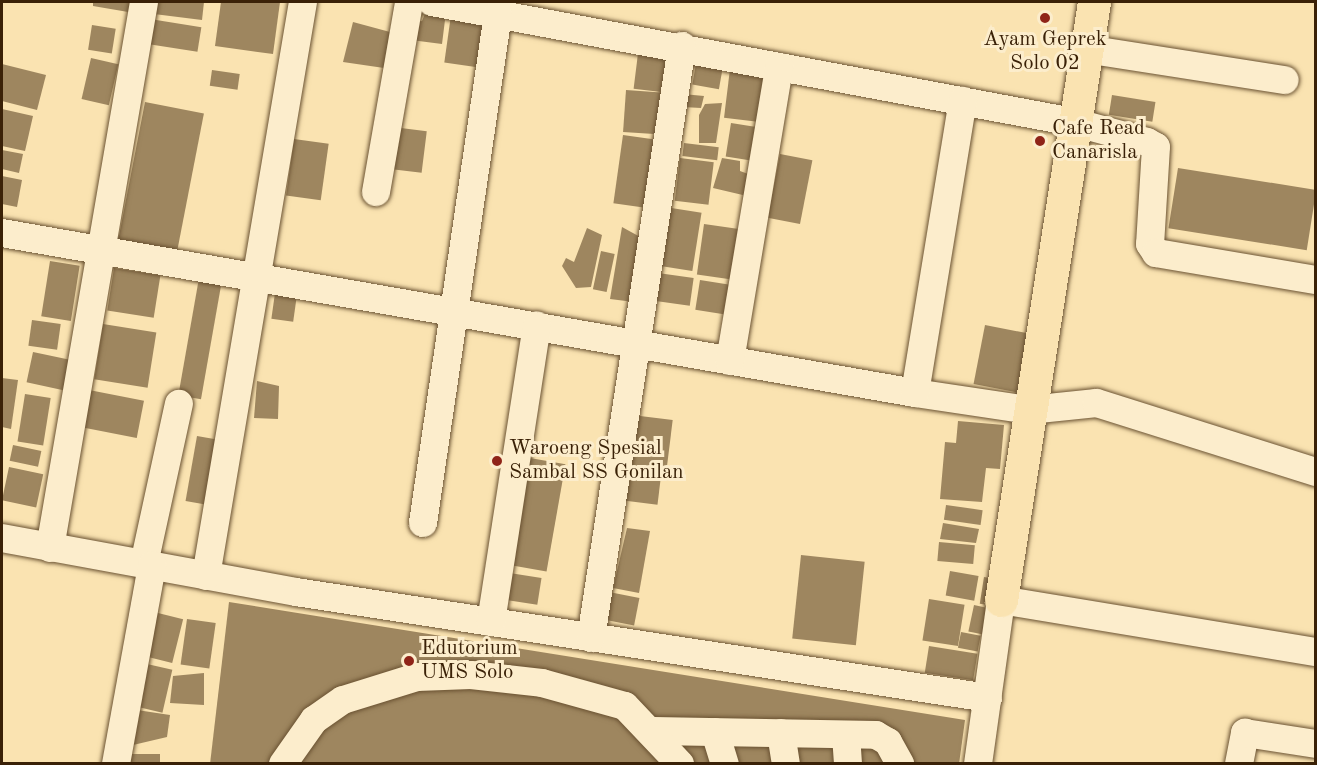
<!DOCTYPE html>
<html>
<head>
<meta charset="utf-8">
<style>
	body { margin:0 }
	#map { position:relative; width:1317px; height:765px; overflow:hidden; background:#fae3b1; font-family:"Old Standard TT",serif }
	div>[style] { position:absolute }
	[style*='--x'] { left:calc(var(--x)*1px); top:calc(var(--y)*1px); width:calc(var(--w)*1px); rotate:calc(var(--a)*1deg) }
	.building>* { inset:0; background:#9e865f; transform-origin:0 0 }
	.roads { filter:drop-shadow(0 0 2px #6a5232) drop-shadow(0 0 2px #6a5232) }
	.minor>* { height:28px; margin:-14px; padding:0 14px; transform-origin:14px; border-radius:14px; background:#fcedcc }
	.major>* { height:33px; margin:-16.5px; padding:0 16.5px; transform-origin:16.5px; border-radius:16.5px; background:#fae3b1 }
	.dots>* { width:16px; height:16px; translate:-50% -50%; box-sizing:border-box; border:3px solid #fcedcc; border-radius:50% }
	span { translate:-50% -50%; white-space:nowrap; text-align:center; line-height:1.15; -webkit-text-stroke:6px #fcedcc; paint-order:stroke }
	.poi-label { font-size:21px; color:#3a2107 }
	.left { translate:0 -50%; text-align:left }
	.frame { position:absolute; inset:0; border:3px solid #3a2107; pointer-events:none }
</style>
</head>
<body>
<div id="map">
	<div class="building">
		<i style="clip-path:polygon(93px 2px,136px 2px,134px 13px,93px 6px)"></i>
		<i style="clip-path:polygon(156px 2px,204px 2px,202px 20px,154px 14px)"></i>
		<i style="clip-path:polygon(221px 2px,280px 2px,273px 54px,215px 46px)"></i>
		<i style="clip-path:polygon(427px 9px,446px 12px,442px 44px,411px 40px,413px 22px,422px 21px)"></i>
		<i style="left:451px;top:15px;width:35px;height:48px;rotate:8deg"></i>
		<i style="left:150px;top:19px;width:52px;height:25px;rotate:9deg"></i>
		<i style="clip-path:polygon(353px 22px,390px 32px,384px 68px,343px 62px)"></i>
		<i style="left:92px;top:25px;width:24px;height:25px;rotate:9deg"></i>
		<i style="left:639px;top:45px;width:34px;height:44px;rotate:7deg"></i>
		<i style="left:91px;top:58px;width:28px;height:42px;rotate:13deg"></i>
		<i style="left:697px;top:58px;width:27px;height:27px;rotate:10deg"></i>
		<i style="clip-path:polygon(2px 64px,46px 75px,37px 110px,2px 101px)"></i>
		<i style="left:730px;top:69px;width:38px;height:49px;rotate:7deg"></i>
		<i style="left:212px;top:70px;width:28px;height:16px;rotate:8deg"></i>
		<i style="left:626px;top:90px;width:39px;height:42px;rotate:4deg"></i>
		<i style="clip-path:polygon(683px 94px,704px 96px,701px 108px,683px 107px)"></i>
		<i style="left:1112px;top:95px;width:44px;height:20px;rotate:9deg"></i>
		<i style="left:145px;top:102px;width:60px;height:140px;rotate:11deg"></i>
		<i style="clip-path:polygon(722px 103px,716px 143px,699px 143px,699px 115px,705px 104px)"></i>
		<i style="clip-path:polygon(2px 109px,33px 116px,25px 151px,2px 146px)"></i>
		<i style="left:731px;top:123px;width:32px;height:34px;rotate:9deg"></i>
		<i style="left:393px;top:127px;width:34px;height:42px;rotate:7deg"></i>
		<i style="left:623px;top:135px;width:34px;height:69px;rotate:8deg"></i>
		<i style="left:294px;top:139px;width:35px;height:57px;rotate:8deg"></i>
		<i style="left:684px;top:143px;width:35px;height:13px;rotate:7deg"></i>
		<i style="clip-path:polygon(2px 150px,23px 154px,19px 173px,2px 169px)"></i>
		<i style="left:780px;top:154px;width:33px;height:65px;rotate:11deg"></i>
		<i style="left:680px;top:158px;width:34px;height:43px;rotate:7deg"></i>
		<i style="clip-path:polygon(722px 158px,740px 161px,740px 171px,751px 175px,747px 196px,713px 188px)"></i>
		<i style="left:1178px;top:168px;width:140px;height:61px;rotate:9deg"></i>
		<i style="clip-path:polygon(2px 176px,22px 180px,17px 207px,2px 204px)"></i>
		<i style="left:665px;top:207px;width:37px;height:59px;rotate:9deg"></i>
		<i style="left:704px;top:224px;width:37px;height:51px;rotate:8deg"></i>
		<i style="clip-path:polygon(622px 227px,642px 238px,634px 302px,610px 299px)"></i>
		<i style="clip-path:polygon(587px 228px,602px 235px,591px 287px,576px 288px,562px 266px,566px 258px,574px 262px)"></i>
		<i style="left:601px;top:251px;width:14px;height:39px;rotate:12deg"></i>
		<i style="left:50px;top:261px;width:30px;height:56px;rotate:9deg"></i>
		<i style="left:114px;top:268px;width:47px;height:43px;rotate:9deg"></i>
		<i style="left:658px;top:273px;width:36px;height:28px;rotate:8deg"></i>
		<i style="left:199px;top:278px;width:23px;height:119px;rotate:10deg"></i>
		<i style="left:700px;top:280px;width:32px;height:30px;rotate:9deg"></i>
		<i style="left:275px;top:293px;width:22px;height:26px;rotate:8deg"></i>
		<i style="left:32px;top:320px;width:29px;height:26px;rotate:8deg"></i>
		<i style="left:103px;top:324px;width:54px;height:56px;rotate:9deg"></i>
		<i style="left:985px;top:325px;width:49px;height:60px;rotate:11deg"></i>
		<i style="left:33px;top:352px;width:40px;height:31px;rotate:12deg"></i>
		<i style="clip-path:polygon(2px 378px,18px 380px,11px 429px,2px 427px)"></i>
		<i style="clip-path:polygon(257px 381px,279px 386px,278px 419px,254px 418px)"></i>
		<i style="left:89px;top:390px;width:56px;height:38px;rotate:11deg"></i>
		<i style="left:25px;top:394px;width:26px;height:48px;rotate:9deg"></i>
		<i style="left:632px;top:415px;width:41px;height:51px;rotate:7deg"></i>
		<i style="clip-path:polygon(958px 421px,1004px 425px,1000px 469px,986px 468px,982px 502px,940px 499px,945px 442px,956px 443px)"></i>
		<i style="left:197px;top:436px;width:29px;height:66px;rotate:10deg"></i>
		<i style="left:13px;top:445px;width:29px;height:16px;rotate:12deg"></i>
		<i style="left:530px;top:458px;width:36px;height:109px;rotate:10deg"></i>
		<i style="left:9px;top:467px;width:35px;height:34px;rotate:12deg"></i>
		<i style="left:629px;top:474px;width:32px;height:27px;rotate:7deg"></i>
		<i style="left:946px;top:505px;width:37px;height:15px;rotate:8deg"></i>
		<i style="clip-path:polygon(943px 523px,979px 529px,976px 543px,940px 539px)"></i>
		<i style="clip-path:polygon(627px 528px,650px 531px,639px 593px,613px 588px)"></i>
		<i style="left:939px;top:542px;width:36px;height:19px;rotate:5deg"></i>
		<i style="left:801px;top:555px;width:64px;height:84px;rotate:6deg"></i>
		<i style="left:950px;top:571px;width:29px;height:25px;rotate:10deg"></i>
		<i style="left:503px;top:572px;width:39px;height:27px;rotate:9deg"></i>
		<i style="left:984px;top:577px;width:12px;height:27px;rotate:9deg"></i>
		<i style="left:609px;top:592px;width:31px;height:28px;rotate:11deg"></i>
		<i style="left:929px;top:599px;width:36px;height:42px;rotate:9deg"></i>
		<i style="clip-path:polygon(229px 602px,965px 720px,959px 764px,210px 764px)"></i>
		<i style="left:974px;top:605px;width:14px;height:27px;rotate:12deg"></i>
		<i style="left:154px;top:612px;width:30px;height:45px;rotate:14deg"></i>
		<i style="left:187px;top:619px;width:29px;height:46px;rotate:8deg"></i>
		<i style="left:961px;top:632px;width:20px;height:16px;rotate:11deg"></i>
		<i style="left:929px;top:646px;width:49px;height:27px;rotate:9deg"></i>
		<i style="left:147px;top:664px;width:26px;height:44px;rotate:13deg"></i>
		<i style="clip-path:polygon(204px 673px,204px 705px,170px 703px,173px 676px)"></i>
		<i style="clip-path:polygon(137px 710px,170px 715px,167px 737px,133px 745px)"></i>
		<i style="left:131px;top:754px;width:29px;height:10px"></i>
	</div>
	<div class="roads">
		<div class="minor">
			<i style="--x:432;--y:2;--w:652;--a:10.6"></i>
			<i style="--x:1073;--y:122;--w:77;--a:15.1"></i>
			<i style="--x:1147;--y:142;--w:10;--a:29"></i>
			<i style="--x:1156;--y:147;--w:97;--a:93.5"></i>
			<i style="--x:1150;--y:244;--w:11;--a:56"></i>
			<i style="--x:1156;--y:253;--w:162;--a:9.6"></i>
			<i style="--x:1086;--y:49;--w:201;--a:8.9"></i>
			<i style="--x:376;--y:192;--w:193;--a:-80.1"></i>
			<i style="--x:2;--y:233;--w:927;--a:9.94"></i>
			<i style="--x:915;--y:393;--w:115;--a:8.5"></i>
			<i style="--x:1029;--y:410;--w:68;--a:-5.9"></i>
			<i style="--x:1097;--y:403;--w:230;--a:17.5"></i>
			<i style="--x:730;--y:361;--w:298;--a:-80.5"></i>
			<i style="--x:915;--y:393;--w:296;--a:-80.7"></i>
			<i style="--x:423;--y:523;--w:514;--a:-81.62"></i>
			<i style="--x:2;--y:538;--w:299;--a:10.4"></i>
			<i style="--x:296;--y:592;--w:700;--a:8.71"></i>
			<i style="--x:50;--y:548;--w:554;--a:-80.23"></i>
			<i style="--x:144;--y:564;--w:164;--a:-77.7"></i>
			<i style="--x:206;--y:576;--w:582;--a:-80.41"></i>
			<i style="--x:491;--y:622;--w:300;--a:-81.2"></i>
			<i style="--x:591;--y:638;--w:599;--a:-81.26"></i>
			<i style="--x:654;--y:731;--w:222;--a:1"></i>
			<i style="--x:876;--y:735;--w:14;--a:30"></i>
			<i style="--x:888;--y:742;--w:25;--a:61"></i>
			<i style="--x:715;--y:732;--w:34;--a:73"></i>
			<i style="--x:781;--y:733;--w:31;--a:81"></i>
			<i style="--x:846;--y:735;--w:29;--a:86"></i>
			<i style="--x:116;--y:764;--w:202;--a:-79.7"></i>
			<i style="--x:283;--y:764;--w:54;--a:-54.8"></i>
			<i style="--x:314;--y:720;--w:35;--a:-35"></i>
			<i style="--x:343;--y:700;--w:77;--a:-17.3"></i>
			<i style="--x:417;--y:677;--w:54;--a:-2.1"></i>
			<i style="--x:471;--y:675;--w:71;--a:6.4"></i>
			<i style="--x:542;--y:683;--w:86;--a:15.5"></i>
			<i style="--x:625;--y:706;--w:80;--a:46.5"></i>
			<i style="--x:978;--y:764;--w:166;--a:-82"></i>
			<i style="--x:1001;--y:600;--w:319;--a:9.4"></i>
			<i style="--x:1239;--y:764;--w:32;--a:-79"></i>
			<i style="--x:1245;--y:733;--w:72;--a:8.8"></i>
		</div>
		<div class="major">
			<i style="--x:1001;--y:600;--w:605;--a:-81.16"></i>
		</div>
	</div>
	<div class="dots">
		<i style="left:1045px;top:18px;background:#8f2418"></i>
		<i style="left:1040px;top:141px;background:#8f2418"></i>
		<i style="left:497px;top:461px;background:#8f2418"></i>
		<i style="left:409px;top:661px;background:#8f2418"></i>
	</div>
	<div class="poi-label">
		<span style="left:1045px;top:52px">Ayam Geprek<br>Solo 02</span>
		<span class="left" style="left:1052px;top:141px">Cafe Read<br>Canarisla</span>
		<span class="left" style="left:509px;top:461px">Waroeng Spesial<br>Sambal SS Gonilan</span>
		<span class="left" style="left:421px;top:661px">Edutorium<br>UMS Solo</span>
	</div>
	<div class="frame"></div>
</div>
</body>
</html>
